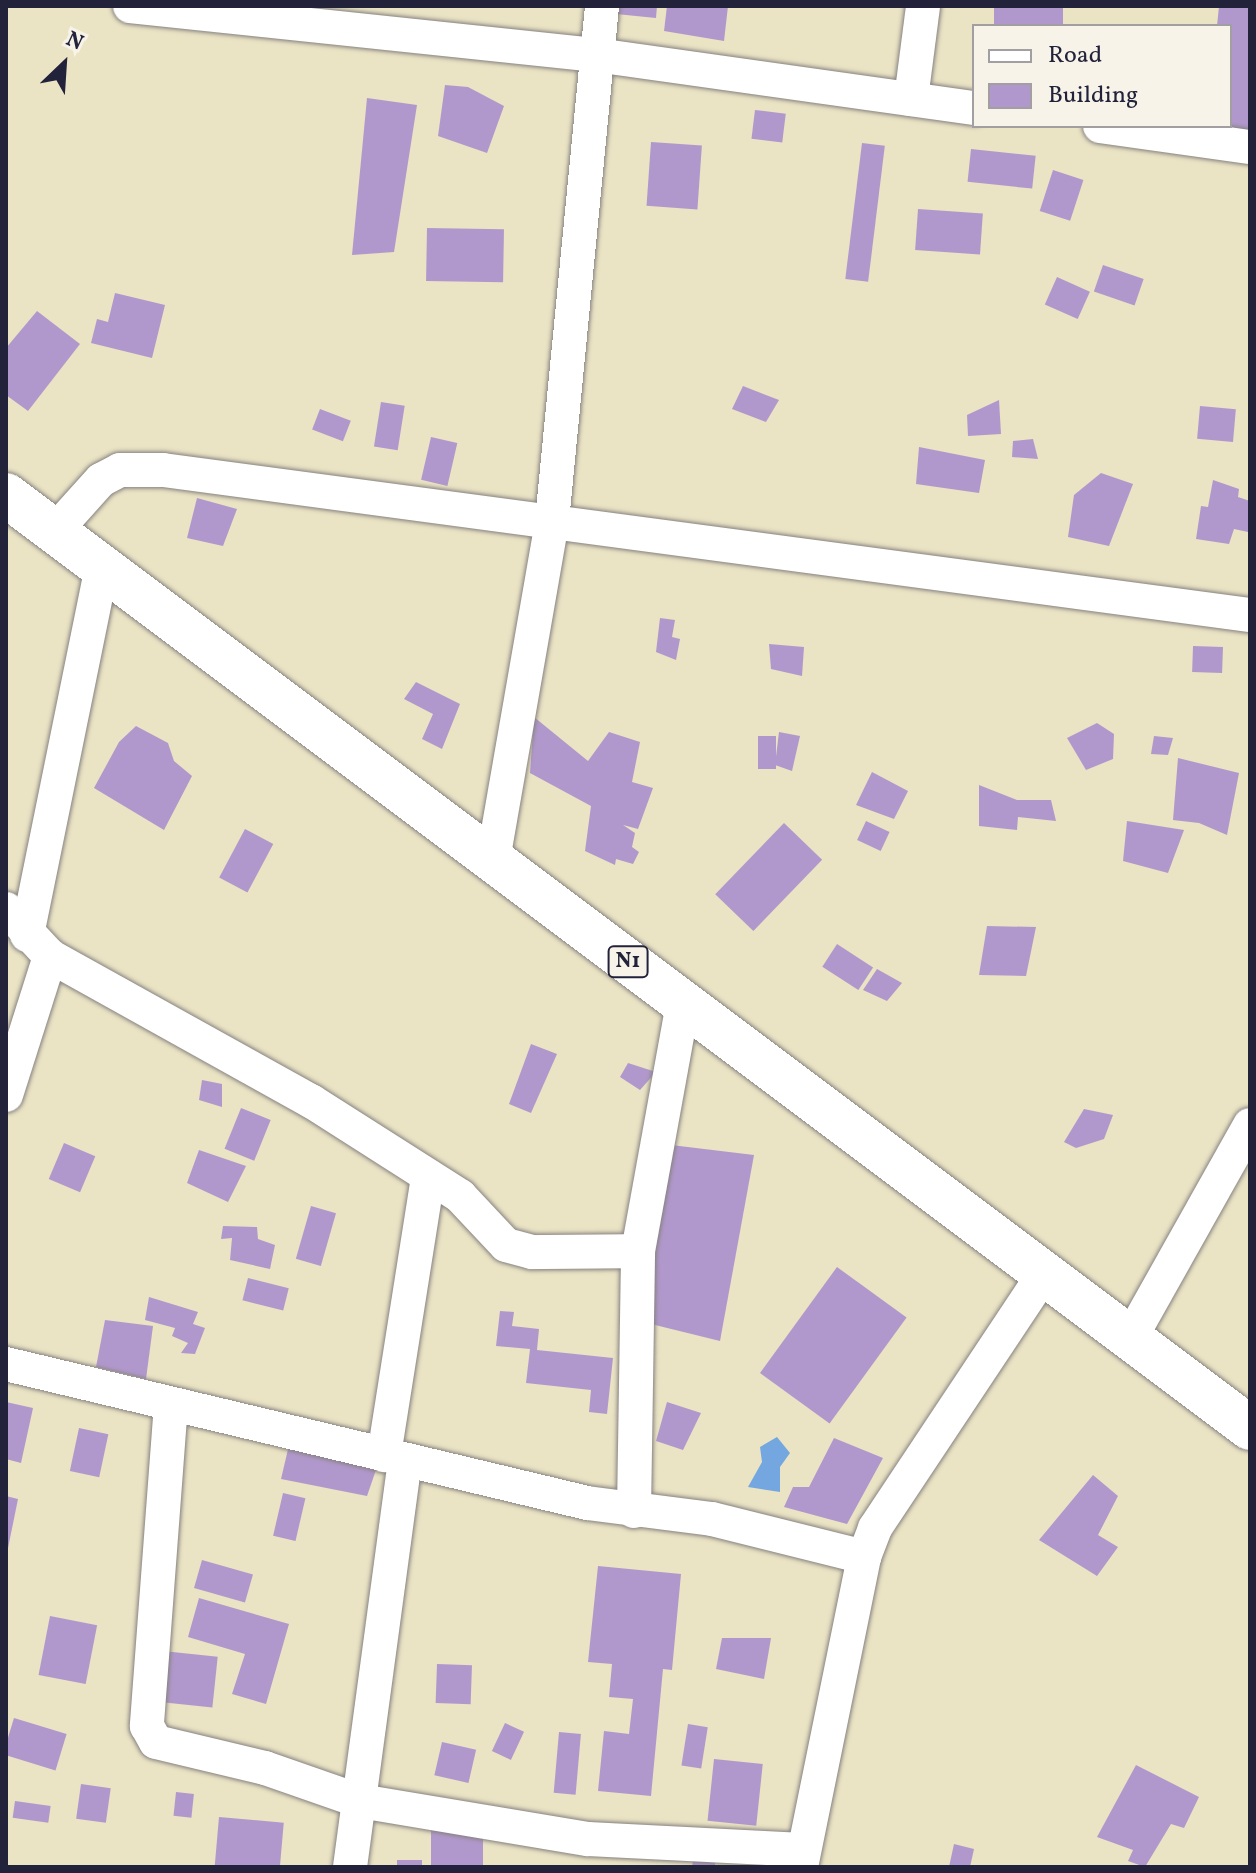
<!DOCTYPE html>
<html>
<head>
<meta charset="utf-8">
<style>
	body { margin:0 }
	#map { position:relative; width:1256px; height:1873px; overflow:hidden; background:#eae3c4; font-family:Vollkorn,serif }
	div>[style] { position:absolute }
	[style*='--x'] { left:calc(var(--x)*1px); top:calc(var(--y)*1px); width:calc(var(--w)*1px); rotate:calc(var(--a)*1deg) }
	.water>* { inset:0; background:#74a7e0 }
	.building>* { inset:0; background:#b198cc; transform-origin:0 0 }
	.roads { filter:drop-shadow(0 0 2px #868280) drop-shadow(0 0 2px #868280) }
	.minor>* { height:34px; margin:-17px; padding:0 17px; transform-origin:17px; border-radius:17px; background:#fff }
	.trunk>* { height:44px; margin:-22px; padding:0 22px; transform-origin:22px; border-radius:22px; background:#fff }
	span { translate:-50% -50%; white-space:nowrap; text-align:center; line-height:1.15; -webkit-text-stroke:7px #f7f3e8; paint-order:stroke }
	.shield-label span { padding:2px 6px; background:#f7f3e8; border:2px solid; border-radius:6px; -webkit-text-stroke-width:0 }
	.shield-label { font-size:22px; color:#22223b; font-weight:700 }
	.frame { position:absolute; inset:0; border:8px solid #22223b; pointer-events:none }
	.legend { position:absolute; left:972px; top:24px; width:260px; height:104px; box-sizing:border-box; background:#f7f3e8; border:2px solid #a29fa3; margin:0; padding:10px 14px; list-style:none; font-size:24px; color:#22223b }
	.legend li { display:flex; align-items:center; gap:16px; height:40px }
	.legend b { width:40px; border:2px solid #a29fa3 }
	.north { position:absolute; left:24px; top:24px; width:80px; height:80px; -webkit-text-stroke:6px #f7f3e8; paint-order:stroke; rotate:25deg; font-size:22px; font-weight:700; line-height:32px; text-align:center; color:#22223b }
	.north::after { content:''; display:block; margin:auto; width:28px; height:36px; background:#22223b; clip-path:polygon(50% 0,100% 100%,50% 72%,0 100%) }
</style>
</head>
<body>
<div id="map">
	<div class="water">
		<i style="clip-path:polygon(777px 1437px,790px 1453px,780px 1467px,780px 1492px,748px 1487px,762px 1462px,760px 1447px)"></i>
	</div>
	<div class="building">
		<i style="clip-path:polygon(617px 6px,657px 6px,656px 18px,616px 14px)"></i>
		<i style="clip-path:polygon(667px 6px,728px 6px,724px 41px,664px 31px)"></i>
		<i style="left:994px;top:6px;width:69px;height:20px"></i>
		<i style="clip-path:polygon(1219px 6px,1250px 6px,1250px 134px,1209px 126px,1230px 126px,1230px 26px,1217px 26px)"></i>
		<i style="clip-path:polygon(445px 85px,468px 87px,504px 106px,487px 153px,438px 136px)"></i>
		<i style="clip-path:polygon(367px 98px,417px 105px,394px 252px,352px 255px)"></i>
		<i style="left:755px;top:110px;width:31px;height:29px;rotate:7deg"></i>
		<i style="left:651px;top:142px;width:51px;height:64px;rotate:4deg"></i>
		<i style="left:862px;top:143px;width:23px;height:137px;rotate:7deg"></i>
		<i style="left:971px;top:149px;width:65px;height:33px;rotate:6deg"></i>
		<i style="left:1053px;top:170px;width:32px;height:43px;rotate:18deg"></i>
		<i style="left:918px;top:209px;width:65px;height:41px;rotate:4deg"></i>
		<i style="left:427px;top:228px;width:77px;height:53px;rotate:1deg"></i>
		<i style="left:1103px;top:265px;width:43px;height:28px;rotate:19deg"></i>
		<i style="left:1057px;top:277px;width:36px;height:30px;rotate:24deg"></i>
		<i style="clip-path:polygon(115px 293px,165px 305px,152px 358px,91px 343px,97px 319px,108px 322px)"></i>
		<i style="clip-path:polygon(37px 311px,80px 344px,28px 411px,6px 395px,6px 348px)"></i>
		<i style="clip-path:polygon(743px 386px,779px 400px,766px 422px,732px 409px)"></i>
		<i style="clip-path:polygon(999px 400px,1001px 434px,968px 436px,967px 415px)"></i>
		<i style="left:381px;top:402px;width:24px;height:45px;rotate:9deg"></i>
		<i style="left:1200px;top:406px;width:36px;height:33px;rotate:5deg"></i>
		<i style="left:320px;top:409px;width:33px;height:22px;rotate:21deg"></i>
		<i style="left:431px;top:437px;width:27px;height:44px;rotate:13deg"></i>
		<i style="clip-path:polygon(1033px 439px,1038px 459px,1012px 457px,1013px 441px)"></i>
		<i style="clip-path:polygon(919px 447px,985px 460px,979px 493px,916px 484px)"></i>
		<i style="clip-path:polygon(1101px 473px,1133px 484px,1109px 546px,1068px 537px,1074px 495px)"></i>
		<i style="clip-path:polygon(1213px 480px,1239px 489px,1238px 497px,1250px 501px,1248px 532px,1234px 529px,1229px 544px,1196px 539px,1201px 506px,1208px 507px)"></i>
		<i style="clip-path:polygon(197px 498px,237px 509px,223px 546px,187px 538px)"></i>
		<i style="clip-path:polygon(660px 618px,675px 620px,672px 637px,680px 639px,676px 660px,656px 652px)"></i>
		<i style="clip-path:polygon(769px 644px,804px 647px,802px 676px,771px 669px)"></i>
		<i style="left:1223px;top:647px;width:26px;height:30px;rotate:92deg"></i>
		<i style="clip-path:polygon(416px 682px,460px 704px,442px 749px,422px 739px,433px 714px,404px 699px)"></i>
		<i style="clip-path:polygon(534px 717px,588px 761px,609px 732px,640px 742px,632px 782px,653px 788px,638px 829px,623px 825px,635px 833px,632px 847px,639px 852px,633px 864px,616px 859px,615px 865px,585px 851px,591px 806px,530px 773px)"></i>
		<i style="clip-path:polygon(1097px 723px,1114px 734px,1113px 759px,1086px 770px,1067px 738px)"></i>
		<i style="clip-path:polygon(136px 726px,168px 743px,174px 761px,192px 776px,164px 830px,94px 788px,119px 742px)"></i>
		<i style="clip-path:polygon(779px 732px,800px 736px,792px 771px,775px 765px)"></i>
		<i style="left:758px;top:736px;width:18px;height:33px"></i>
		<i style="clip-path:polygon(1154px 736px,1173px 738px,1168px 755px,1151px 754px)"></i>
		<i style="clip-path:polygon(1178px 758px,1239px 773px,1227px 835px,1199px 823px,1173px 820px)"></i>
		<i style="clip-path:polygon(872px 772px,908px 791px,894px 819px,856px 805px)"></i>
		<i style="clip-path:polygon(979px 785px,1017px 800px,1051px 800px,1056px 821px,1018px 817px,1017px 830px,979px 826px)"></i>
		<i style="left:866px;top:821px;width:26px;height:21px;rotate:25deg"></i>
		<i style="clip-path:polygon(1127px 821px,1184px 830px,1168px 873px,1123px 861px)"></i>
		<i style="left:784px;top:823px;width:53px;height:99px;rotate:44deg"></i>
		<i style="left:245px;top:829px;width:32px;height:55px;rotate:28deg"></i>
		<i style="clip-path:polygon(987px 926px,1036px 927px,1026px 976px,979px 975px)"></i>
		<i style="left:837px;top:944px;width:43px;height:27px;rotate:33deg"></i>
		<i style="clip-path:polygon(877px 969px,902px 983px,887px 1001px,863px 990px)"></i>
		<i style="clip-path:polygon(531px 1044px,557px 1054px,531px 1113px,509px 1104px)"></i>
		<i style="clip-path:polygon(628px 1063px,656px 1072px,640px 1090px,620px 1077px)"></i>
		<i style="clip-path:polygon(202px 1080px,222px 1084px,222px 1107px,199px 1100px)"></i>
		<i style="left:241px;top:1108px;width:32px;height:44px;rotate:22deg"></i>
		<i style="clip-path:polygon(1084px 1109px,1113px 1115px,1104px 1139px,1076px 1148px,1064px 1142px)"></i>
		<i style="left:64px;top:1143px;width:34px;height:39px;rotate:23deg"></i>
		<i style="clip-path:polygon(671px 1145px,754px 1155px,720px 1341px,647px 1323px,644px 1287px)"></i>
		<i style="clip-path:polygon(199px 1150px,246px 1166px,228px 1202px,187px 1183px)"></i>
		<i style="left:311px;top:1206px;width:26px;height:55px;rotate:16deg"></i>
		<i style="clip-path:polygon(223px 1226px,257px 1227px,258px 1239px,275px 1245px,270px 1269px,230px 1260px,232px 1238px,221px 1239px)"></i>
		<i style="left:837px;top:1267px;width:86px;height:131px;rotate:36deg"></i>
		<i style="left:248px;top:1278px;width:42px;height:23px;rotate:14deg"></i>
		<i style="clip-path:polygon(149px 1297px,198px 1312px,193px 1324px,205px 1328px,195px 1354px,181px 1353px,188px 1343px,172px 1336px,175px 1328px,145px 1320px)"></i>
		<i style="clip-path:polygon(500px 1311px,514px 1312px,512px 1326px,539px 1329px,537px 1350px,613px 1358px,607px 1414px,589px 1412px,591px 1390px,526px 1383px,530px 1349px,496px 1346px)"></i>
		<i style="clip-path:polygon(105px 1320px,153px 1326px,146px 1379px,96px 1367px)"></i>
		<i style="clip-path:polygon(6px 1402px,33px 1408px,21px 1463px,6px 1459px)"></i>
		<i style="clip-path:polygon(667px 1402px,701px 1413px,683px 1450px,656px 1441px)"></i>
		<i style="left:79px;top:1428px;width:30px;height:44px;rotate:12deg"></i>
		<i style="clip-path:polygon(834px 1438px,883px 1458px,847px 1524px,784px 1507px,793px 1487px,809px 1487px)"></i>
		<i style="clip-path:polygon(289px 1445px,377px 1467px,367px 1496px,281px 1479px)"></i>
		<i style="clip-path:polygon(1093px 1475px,1118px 1496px,1098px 1535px,1118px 1547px,1097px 1576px,1039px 1540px)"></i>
		<i style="left:283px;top:1493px;width:23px;height:44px;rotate:13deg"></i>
		<i style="clip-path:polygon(6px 1496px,18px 1499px,7px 1553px,6px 1552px)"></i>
		<i style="left:202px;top:1560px;width:53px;height:29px;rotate:16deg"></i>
		<i style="clip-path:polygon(598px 1566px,681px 1574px,672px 1670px,663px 1669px,651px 1796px,598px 1791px,604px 1731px,629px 1734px,633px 1699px,609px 1697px,612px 1664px,588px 1662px)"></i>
		<i style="clip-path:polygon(199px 1598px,289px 1624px,266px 1704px,232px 1694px,245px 1654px,188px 1637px)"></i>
		<i style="left:50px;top:1616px;width:48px;height:60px;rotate:11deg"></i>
		<i style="clip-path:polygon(722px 1638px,771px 1638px,764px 1679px,716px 1669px)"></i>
		<i style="left:163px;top:1651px;width:55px;height:51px;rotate:6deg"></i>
		<i style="left:437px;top:1664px;width:35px;height:39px;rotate:2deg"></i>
		<i style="left:14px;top:1718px;width:55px;height:38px;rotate:17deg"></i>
		<i style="left:505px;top:1723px;width:21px;height:31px;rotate:25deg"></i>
		<i style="left:688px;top:1724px;width:20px;height:42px;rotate:9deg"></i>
		<i style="left:559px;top:1732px;width:22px;height:61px;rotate:5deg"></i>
		<i style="left:442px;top:1742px;width:35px;height:34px;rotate:13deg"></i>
		<i style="left:714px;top:1759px;width:49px;height:62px;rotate:6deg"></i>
		<i style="clip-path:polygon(1136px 1765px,1199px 1797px,1184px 1828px,1171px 1824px,1145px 1867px,1128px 1861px,1133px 1850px,1097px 1837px)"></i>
		<i style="left:81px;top:1784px;width:30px;height:35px;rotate:8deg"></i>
		<i style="left:176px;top:1792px;width:18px;height:24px;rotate:6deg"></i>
		<i style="left:15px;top:1801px;width:36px;height:17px;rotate:8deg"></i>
		<i style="left:219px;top:1817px;width:65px;height:50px;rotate:5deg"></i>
		<i style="left:431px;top:1828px;width:52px;height:39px"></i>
		<i style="clip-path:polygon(954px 1844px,974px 1849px,970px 1867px,949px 1867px)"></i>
		<i style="left:397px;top:1860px;width:25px;height:7px"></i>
		<i style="clip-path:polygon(693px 1860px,715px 1863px,715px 1867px,692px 1867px)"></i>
	</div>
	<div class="roads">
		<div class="minor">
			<i style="--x:130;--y:6;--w:469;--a:6"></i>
			<i style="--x:596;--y:55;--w:382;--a:8"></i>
			<i style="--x:911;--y:99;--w:94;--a:-82.6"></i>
			<i style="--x:1100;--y:126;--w:151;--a:8"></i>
			<i style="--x:55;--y:531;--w:69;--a:-48"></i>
			<i style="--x:101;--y:480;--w:21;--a:-28"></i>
			<i style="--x:120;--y:470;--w:43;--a:0"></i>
			<i style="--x:163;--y:470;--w:1097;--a:7.6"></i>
			<i style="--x:493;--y:860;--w:344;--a:-80.1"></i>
			<i style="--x:552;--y:521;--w:517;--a:-84.45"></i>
			<i style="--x:6;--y:909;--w:64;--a:46.9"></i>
			<i style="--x:50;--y:956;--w:299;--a:29.1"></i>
			<i style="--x:311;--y:1101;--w:177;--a:32.5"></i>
			<i style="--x:460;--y:1196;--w:67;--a:46.8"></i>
			<i style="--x:506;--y:1245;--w:27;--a:15"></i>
			<i style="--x:532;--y:1252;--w:106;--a:-0.5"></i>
			<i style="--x:27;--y:935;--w:376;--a:-78.5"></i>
			<i style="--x:6;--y:1095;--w:146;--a:-72.4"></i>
			<i style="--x:1131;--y:1337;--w:243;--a:-60.7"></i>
			<i style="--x:6;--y:1364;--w:597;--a:13.45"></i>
			<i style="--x:587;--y:1503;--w:126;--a:7.3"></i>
			<i style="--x:712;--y:1519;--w:157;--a:14"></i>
			<i style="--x:171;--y:1404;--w:323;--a:94.3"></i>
			<i style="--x:147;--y:1726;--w:18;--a:61"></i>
			<i style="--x:156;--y:1742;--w:112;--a:13.4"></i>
			<i style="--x:265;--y:1768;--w:101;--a:19.2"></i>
			<i style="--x:360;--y:1801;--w:231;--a:9.5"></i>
			<i style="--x:588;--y:1839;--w:215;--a:2.9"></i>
			<i style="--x:384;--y:1455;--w:282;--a:-81"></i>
			<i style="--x:634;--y:1511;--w:260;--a:-89.1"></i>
			<i style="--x:638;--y:1251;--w:251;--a:-79.7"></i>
			<i style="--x:350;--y:1867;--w:409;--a:-82.3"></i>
			<i style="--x:801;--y:1867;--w:316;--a:-78.5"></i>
			<i style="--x:864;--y:1557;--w:31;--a:-69"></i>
			<i style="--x:875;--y:1528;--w:305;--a:-56.4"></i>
		</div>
		<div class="trunk">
			<i style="--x:6;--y:495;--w:1555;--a:36.87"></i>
		</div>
	</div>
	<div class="shield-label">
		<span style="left:628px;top:962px">N1</span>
	</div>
	<div class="frame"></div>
	<ul class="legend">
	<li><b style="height:10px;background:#fff"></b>Road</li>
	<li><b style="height:22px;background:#b198cc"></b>Building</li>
	</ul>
	<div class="north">N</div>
</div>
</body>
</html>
